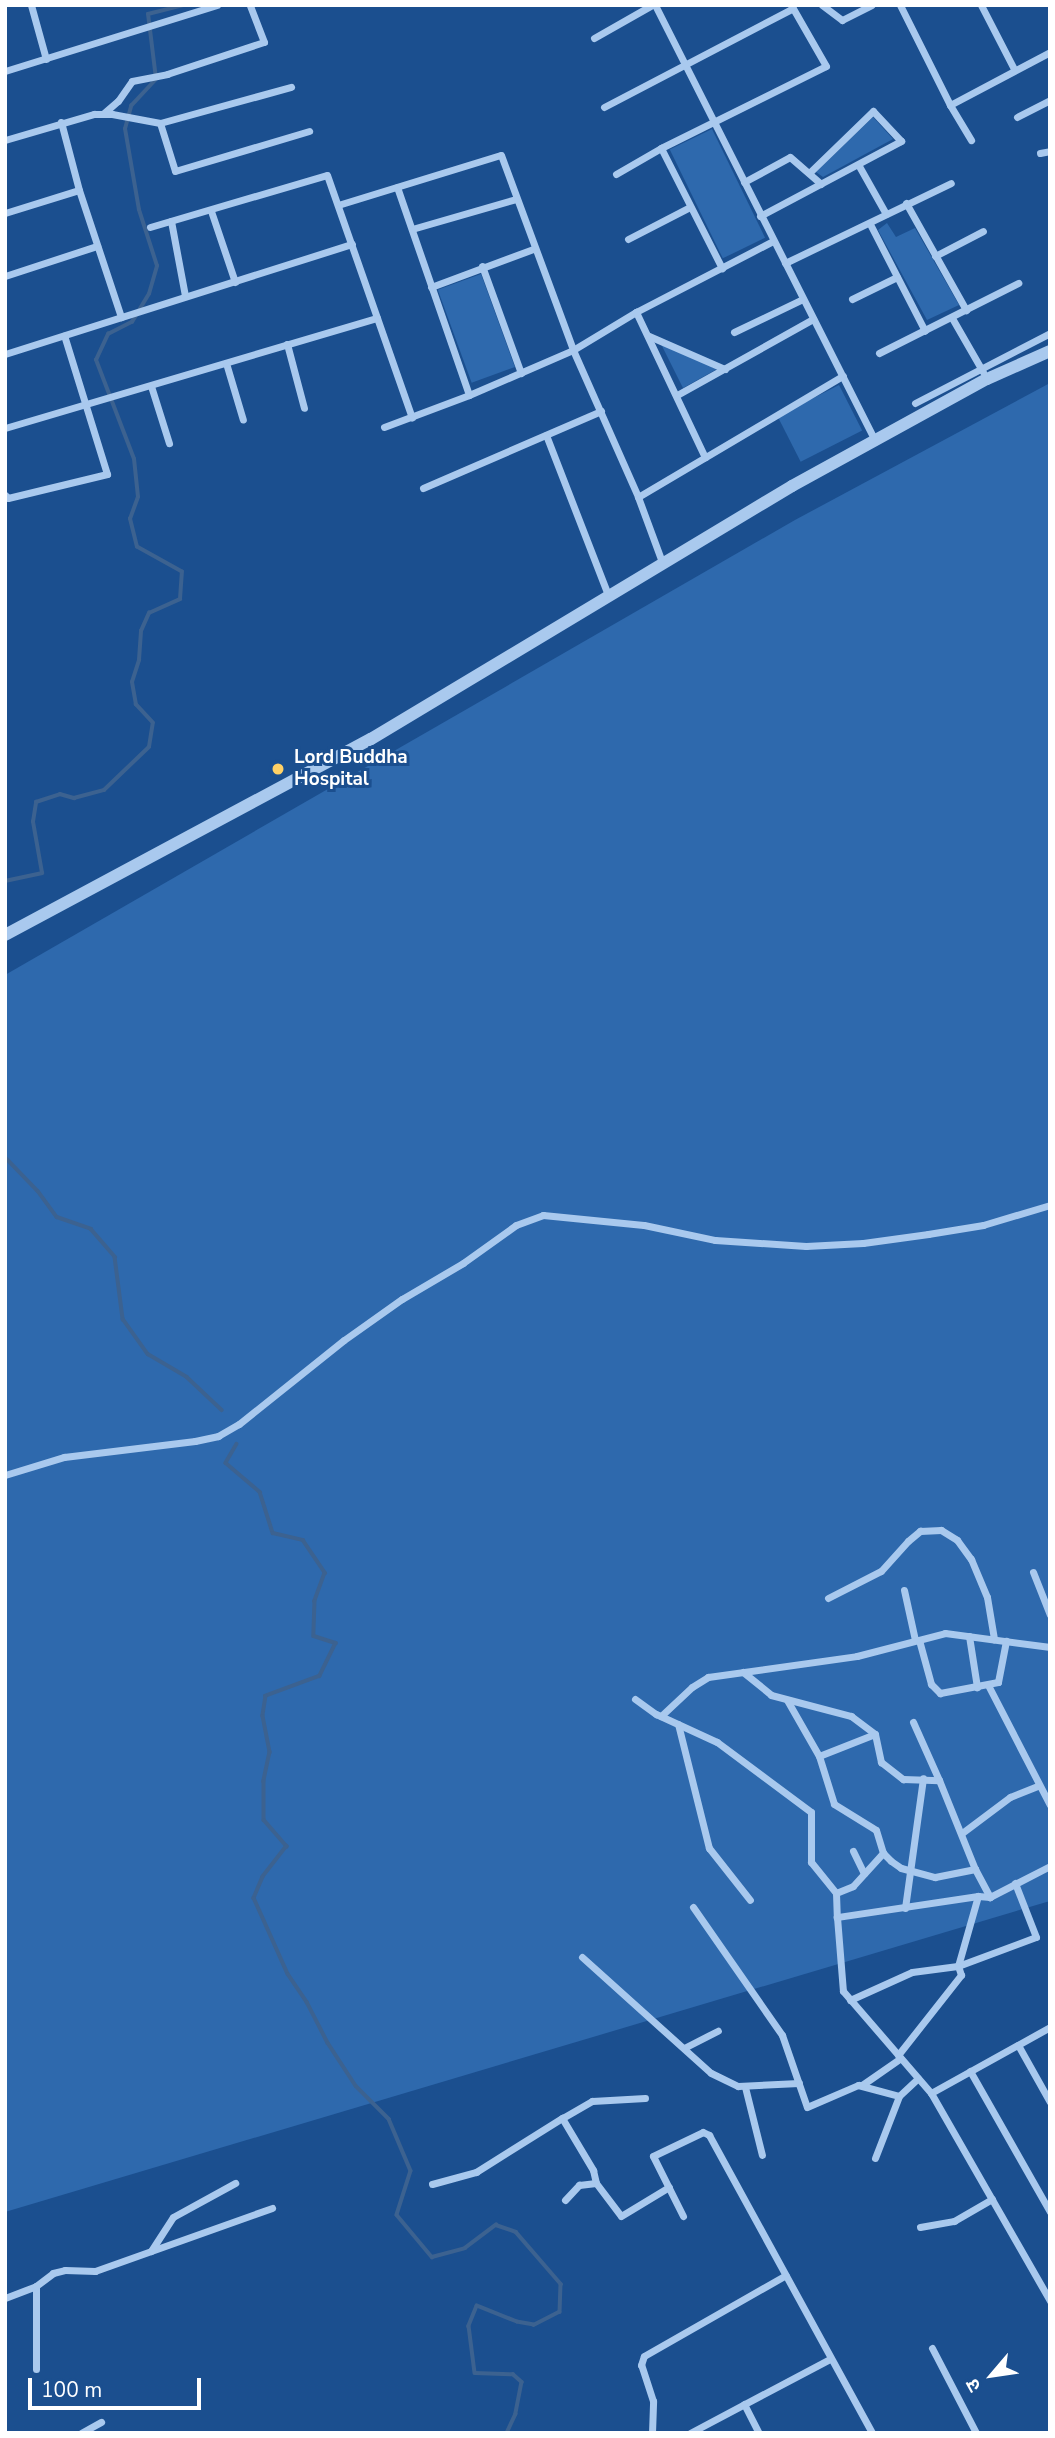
<!DOCTYPE html>
<html>
<head>
<meta charset="utf-8">
<style>
	body { margin:0 }
	#map { position:relative; width:1055px; height:2438px; overflow:hidden; background:#1b4f8f; font-family:"Nunito Sans","Noto Sans Devanagari",sans-serif }
	div>[style] { position:absolute }
	[style*='--x'] { left:calc(var(--x)*1px); top:calc(var(--y)*1px); width:calc(var(--w)*1px); rotate:calc(var(--a)*1deg) }
	.green>* { inset:0; background:#2e69ad; transform-origin:0 0 }
	.stream>* { height:3.5px; margin:-1.75px; padding:0 1.75px; transform-origin:1.75px; border-radius:1.75px; background:#3c6290 }
	.minor>* { height:7px; margin:-3.5px; padding:0 3.5px; transform-origin:3.5px; border-radius:3.5px; background:#a9c9ee }
	.tertiary>* { height:12px; margin:-6px; padding:0 6px; transform-origin:6px; border-radius:6px; background:#a9c9ee }
	.dots>* { width:19px; height:19px; translate:-50% -50%; box-sizing:border-box; border:4px solid #1b4f8f; border-radius:50% }
	span { translate:-50% -50%; white-space:nowrap; text-align:center; line-height:1.15; -webkit-text-stroke:6px #1b4f8f; paint-order:stroke }
	.poi-label { font-size:19px; color:#fff; font-weight:700 }
	.left { translate:0 -50%; text-align:left }
	.frame { position:absolute; inset:0; border:7px solid #fff; pointer-events:none }
	.north { position:absolute; left:957px; top:2340px; width:70px; height:70px; -webkit-text-stroke:5px #1b4f8f; paint-order:stroke; rotate:241deg; font-size:19px; font-weight:700; line-height:28px; text-align:center; color:#fff }
	.north::after { content:''; display:block; margin:auto; width:24px; height:32px; background:#fff; clip-path:polygon(50% 0,100% 100%,50% 72%,0 100%) }
	.scale { position:absolute; left:28px; top:2378px; width:173px; height:32px; box-sizing:border-box; border:4px solid #fff; border-top:0; padding-left:9px; font-size:21px; line-height:24px; white-space:nowrap; color:#fff; -webkit-text-stroke:5px #1b4f8f; paint-order:stroke }
</style>
</head>
<body>
<div id="map">
	<div class="green">
		<i style="clip-path:polygon(873px 117px,893px 139px,823px 177px,816px 172px)"></i>
		<i style="left:712px;top:129px;width:121px;height:47px;rotate:64deg"></i>
		<i style="clip-path:polygon(887px 223px,896px 237px,915px 228px,959px 305px,927px 320px,878px 230px)"></i>
		<i style="left:481px;top:274px;width:99px;height:46px;rotate:70deg"></i>
		<i style="clip-path:polygon(660px 342px,717px 369px,683px 388px)"></i>
		<i style="clip-path:polygon(1050px 383px,1050px 1901px,5px 2212px,5px 975px,795px 520px)"></i>
		<i style="left:839px;top:385px;width:51px;height:69px;rotate:63deg"></i>
	</div>
	<div class="stream">
		<i style="--x:5;--y:881;--w:38;--a:-12"></i>
		<i style="--x:42;--y:873;--w:52;--a:-100"></i>
		<i style="--x:33;--y:822;--w:20;--a:-81"></i>
		<i style="--x:36;--y:802;--w:25;--a:-18"></i>
		<i style="--x:60;--y:794;--w:15;--a:16"></i>
		<i style="--x:74;--y:798;--w:31;--a:-15"></i>
		<i style="--x:104;--y:790;--w:62;--a:-43.7"></i>
		<i style="--x:149;--y:747;--w:24;--a:-81"></i>
		<i style="--x:153;--y:723;--w:25;--a:-133"></i>
		<i style="--x:136;--y:705;--w:23;--a:-100"></i>
		<i style="--x:132;--y:682;--w:23;--a:-72"></i>
		<i style="--x:139;--y:660;--w:29;--a:-86"></i>
		<i style="--x:141;--y:631;--w:20;--a:-66"></i>
		<i style="--x:149;--y:613;--w:34;--a:-24"></i>
		<i style="--x:180;--y:599;--w:27;--a:-86"></i>
		<i style="--x:182;--y:572;--w:51;--a:-150.9"></i>
		<i style="--x:137;--y:547;--w:29;--a:-104"></i>
		<i style="--x:130;--y:519;--w:23;--a:-70"></i>
		<i style="--x:138;--y:497;--w:38;--a:-96"></i>
		<i style="--x:134;--y:459;--w:106;--a:-111"></i>
		<i style="--x:96;--y:360;--w:29;--a:-65"></i>
		<i style="--x:108;--y:334;--w:27;--a:-27"></i>
		<i style="--x:132;--y:322;--w:33;--a:-59"></i>
		<i style="--x:149;--y:294;--w:29;--a:-74"></i>
		<i style="--x:157;--y:266;--w:59;--a:-107.8"></i>
		<i style="--x:139;--y:210;--w:82;--a:-99.8"></i>
		<i style="--x:125;--y:129;--w:24;--a:-75"></i>
		<i style="--x:131;--y:106;--w:37;--a:-47"></i>
		<i style="--x:156;--y:79;--w:65;--a:-97"></i>
		<i style="--x:148;--y:14;--w:37;--a:-14"></i>
		<i style="--x:5;--y:1157;--w:47;--a:45.9"></i>
		<i style="--x:38;--y:1191;--w:32;--a:54"></i>
		<i style="--x:57;--y:1217;--w:36;--a:19"></i>
		<i style="--x:91;--y:1229;--w:37;--a:49"></i>
		<i style="--x:115;--y:1257;--w:63;--a:82.6"></i>
		<i style="--x:123;--y:1319;--w:43;--a:54.5"></i>
		<i style="--x:148;--y:1354;--w:45;--a:30.5"></i>
		<i style="--x:187;--y:1377;--w:48;--a:43.3"></i>
		<i style="--x:237;--y:1444;--w:22;--a:120"></i>
		<i style="--x:226;--y:1463;--w:45;--a:40.5"></i>
		<i style="--x:260;--y:1492;--w:43;--a:72.4"></i>
		<i style="--x:273;--y:1533;--w:31;--a:13"></i>
		<i style="--x:303;--y:1540;--w:40;--a:56"></i>
		<i style="--x:325;--y:1573;--w:30;--a:110"></i>
		<i style="--x:315;--y:1601;--w:35;--a:92"></i>
		<i style="--x:314;--y:1636;--w:23;--a:18"></i>
		<i style="--x:336;--y:1643;--w:37;--a:116"></i>
		<i style="--x:320;--y:1676;--w:58;--a:159.7"></i>
		<i style="--x:266;--y:1696;--w:20;--a:99"></i>
		<i style="--x:263;--y:1716;--w:37;--a:79"></i>
		<i style="--x:270;--y:1752;--w:30;--a:102"></i>
		<i style="--x:264;--y:1781;--w:39;--a:90"></i>
		<i style="--x:264;--y:1820;--w:35;--a:49"></i>
		<i style="--x:287;--y:1846;--w:39;--a:128"></i>
		<i style="--x:263;--y:1877;--w:23;--a:113"></i>
		<i style="--x:254;--y:1898;--w:83;--a:65.9"></i>
		<i style="--x:288;--y:1974;--w:34;--a:56"></i>
		<i style="--x:307;--y:2002;--w:46;--a:62.9"></i>
		<i style="--x:328;--y:2043;--w:51;--a:56.9"></i>
		<i style="--x:356;--y:2086;--w:47;--a:45"></i>
		<i style="--x:389;--y:2119;--w:56;--a:67.1"></i>
		<i style="--x:411;--y:2171;--w:46;--a:107.7"></i>
		<i style="--x:397;--y:2215;--w:55;--a:50.2"></i>
		<i style="--x:432;--y:2257;--w:34;--a:-15"></i>
		<i style="--x:465;--y:2248;--w:39;--a:-37"></i>
		<i style="--x:496;--y:2225;--w:21;--a:19"></i>
		<i style="--x:516;--y:2232;--w:69;--a:49.1"></i>
		<i style="--x:561;--y:2284;--w:28;--a:92"></i>
		<i style="--x:560;--y:2312;--w:29;--a:153"></i>
		<i style="--x:534;--y:2325;--w:17;--a:-170"></i>
		<i style="--x:517;--y:2322;--w:43;--a:-158.2"></i>
		<i style="--x:477;--y:2306;--w:22;--a:112"></i>
		<i style="--x:469;--y:2326;--w:47;--a:82.7"></i>
		<i style="--x:475;--y:2373;--w:38;--a:2"></i>
		<i style="--x:513;--y:2374;--w:12;--a:42"></i>
		<i style="--x:522;--y:2382;--w:33;--a:101"></i>
		<i style="--x:516;--y:2414;--w:21;--a:115"></i>
	</div>
	<div class="minor">
		<i style="--x:31;--y:5;--w:56;--a:74.5"></i>
		<i style="--x:655;--y:5;--w:488;--a:63.2"></i>
		<i style="--x:822;--y:5;--w:25;--a:37"></i>
		<i style="--x:842;--y:20;--w:33;--a:-27"></i>
		<i style="--x:900;--y:5;--w:112;--a:63.4"></i>
		<i style="--x:950;--y:105;--w:41;--a:59"></i>
		<i style="--x:981;--y:5;--w:72;--a:62.7"></i>
		<i style="--x:594;--y:38;--w:67;--a:-29.6"></i>
		<i style="--x:5;--y:71;--w:222;--a:-17.3"></i>
		<i style="--x:950;--y:105;--w:113;--a:-27.9"></i>
		<i style="--x:604;--y:107;--w:213;--a:-27.6"></i>
		<i style="--x:104;--y:113;--w:18;--a:-41"></i>
		<i style="--x:118;--y:101;--w:24;--a:-55"></i>
		<i style="--x:132;--y:81;--w:36;--a:-11"></i>
		<i style="--x:167;--y:74;--w:102;--a:-18.3"></i>
		<i style="--x:264;--y:42;--w:40;--a:-111"></i>
		<i style="--x:1017;--y:117;--w:37;--a:-27"></i>
		<i style="--x:61;--y:122;--w:70;--a:75.2"></i>
		<i style="--x:79;--y:190;--w:134;--a:71.7"></i>
		<i style="--x:160;--y:123;--w:136;--a:-15.4"></i>
		<i style="--x:5;--y:140;--w:93;--a:-16.3"></i>
		<i style="--x:94;--y:114;--w:18;--a:0"></i>
		<i style="--x:112;--y:114;--w:49;--a:10.6"></i>
		<i style="--x:160;--y:123;--w:50;--a:72.6"></i>
		<i style="--x:175;--y:171;--w:140;--a:-16.6"></i>
		<i style="--x:661;--y:148;--w:135;--a:63.1"></i>
		<i style="--x:1040;--y:153;--w:10;--a:-11"></i>
		<i style="--x:859;--y:166;--w:55;--a:60.6"></i>
		<i style="--x:616;--y:174;--w:52;--a:-30"></i>
		<i style="--x:661;--y:148;--w:184;--a:-26.4"></i>
		<i style="--x:826;--y:66;--w:70;--a:-119.8"></i>
		<i style="--x:744;--y:182;--w:52;--a:-28.5"></i>
		<i style="--x:790;--y:157;--w:41;--a:41.1"></i>
		<i style="--x:397;--y:187;--w:220;--a:70.9"></i>
		<i style="--x:906;--y:203;--w:123;--a:60.7"></i>
		<i style="--x:338;--y:205;--w:170;--a:-17.1"></i>
		<i style="--x:501;--y:155;--w:208;--a:69.7"></i>
		<i style="--x:573;--y:350;--w:161;--a:66.1"></i>
		<i style="--x:638;--y:497;--w:69;--a:69.7"></i>
		<i style="--x:211;--y:211;--w:75;--a:71.3"></i>
		<i style="--x:5;--y:213;--w:77;--a:-17.3"></i>
		<i style="--x:760;--y:216;--w:160;--a:-28"></i>
		<i style="--x:901;--y:141;--w:41;--a:-133"></i>
		<i style="--x:873;--y:111;--w:89;--a:135.9"></i>
		<i style="--x:171;--y:221;--w:76;--a:79.4"></i>
		<i style="--x:870;--y:224;--w:120;--a:62.8"></i>
		<i style="--x:150;--y:227;--w:184;--a:-16.4"></i>
		<i style="--x:327;--y:175;--w:257;--a:70.7"></i>
		<i style="--x:412;--y:229;--w:108;--a:-16.1"></i>
		<i style="--x:628;--y:239;--w:70;--a:-27.3"></i>
		<i style="--x:935;--y:256;--w:54;--a:-27.5"></i>
		<i style="--x:785;--y:263;--w:184;--a:-25.7"></i>
		<i style="--x:482;--y:266;--w:114;--a:70"></i>
		<i style="--x:5;--y:276;--w:97;--a:-18.1"></i>
		<i style="--x:431;--y:287;--w:109;--a:-20.4"></i>
		<i style="--x:852;--y:299;--w:50;--a:-26.1"></i>
		<i style="--x:636;--y:312;--w:161;--a:64.6"></i>
		<i style="--x:952;--y:318;--w:62;--a:60.1"></i>
		<i style="--x:734;--y:332;--w:76;--a:-25.6"></i>
		<i style="--x:649;--y:336;--w:83;--a:23.5"></i>
		<i style="--x:287;--y:344;--w:66;--a:75.1"></i>
		<i style="--x:879;--y:353;--w:156;--a:-26.7"></i>
		<i style="--x:5;--y:354;--w:364;--a:-17.6"></i>
		<i style="--x:226;--y:363;--w:59;--a:73.4"></i>
		<i style="--x:151;--y:386;--w:60;--a:72.5"></i>
		<i style="--x:677;--y:395;--w:156;--a:-29.2"></i>
		<i style="--x:915;--y:403;--w:152;--a:-27.4"></i>
		<i style="--x:384;--y:427;--w:91;--a:-20.6"></i>
		<i style="--x:469;--y:395;--w:113;--a:-23.4"></i>
		<i style="--x:573;--y:350;--w:74;--a:-31.1"></i>
		<i style="--x:636;--y:312;--w:154;--a:-27.4"></i>
		<i style="--x:5;--y:428;--w:388;--a:-16.5"></i>
		<i style="--x:546;--y:435;--w:172;--a:68.8"></i>
		<i style="--x:423;--y:488;--w:194;--a:-23.4"></i>
		<i style="--x:5;--y:495;--w:4;--a:45"></i>
		<i style="--x:8;--y:498;--w:102;--a:-13.6"></i>
		<i style="--x:107;--y:474;--w:145;--a:-107.2"></i>
		<i style="--x:638;--y:497;--w:238;--a:-30.6"></i>
		<i style="--x:5;--y:1475;--w:62;--a:-17"></i>
		<i style="--x:64;--y:1457;--w:132;--a:-7"></i>
		<i style="--x:195;--y:1441;--w:24;--a:-12"></i>
		<i style="--x:218;--y:1436;--w:24;--a:-30"></i>
		<i style="--x:239;--y:1424;--w:134;--a:-38.7"></i>
		<i style="--x:344;--y:1340;--w:71;--a:-35.3"></i>
		<i style="--x:402;--y:1299;--w:71;--a:-30.5"></i>
		<i style="--x:463;--y:1263;--w:65;--a:-35.6"></i>
		<i style="--x:516;--y:1225;--w:29;--a:-20"></i>
		<i style="--x:543;--y:1215;--w:101;--a:5.7"></i>
		<i style="--x:644;--y:1225;--w:73;--a:11.9"></i>
		<i style="--x:715;--y:1240;--w:91;--a:3.8"></i>
		<i style="--x:806;--y:1246;--w:57;--a:-3"></i>
		<i style="--x:863;--y:1243;--w:66;--a:-7.9"></i>
		<i style="--x:928;--y:1234;--w:56;--a:-9.3"></i>
		<i style="--x:983;--y:1225;--w:70;--a:-16.6"></i>
		<i style="--x:1033;--y:1572;--w:46;--a:68.4"></i>
		<i style="--x:904;--y:1590;--w:51;--a:77.6"></i>
		<i style="--x:828;--y:1598;--w:59;--a:-27"></i>
		<i style="--x:881;--y:1571;--w:40;--a:-48"></i>
		<i style="--x:908;--y:1541;--w:16;--a:-40"></i>
		<i style="--x:920;--y:1531;--w:21;--a:-3"></i>
		<i style="--x:941;--y:1530;--w:19;--a:32"></i>
		<i style="--x:957;--y:1540;--w:24;--a:54"></i>
		<i style="--x:971;--y:1559;--w:41;--a:67.2"></i>
		<i style="--x:987;--y:1597;--w:43;--a:80.5"></i>
		<i style="--x:969;--y:1636;--w:52;--a:81.1"></i>
		<i style="--x:919;--y:1640;--w:46;--a:74.7"></i>
		<i style="--x:931;--y:1684;--w:13;--a:45"></i>
		<i style="--x:940;--y:1693;--w:59;--a:-10.7"></i>
		<i style="--x:998;--y:1682;--w:42;--a:-79"></i>
		<i style="--x:743;--y:1672;--w:36;--a:39"></i>
		<i style="--x:771;--y:1695;--w:83;--a:14.7"></i>
		<i style="--x:851;--y:1716;--w:30;--a:37"></i>
		<i style="--x:988;--y:1685;--w:135;--a:62.7"></i>
		<i style="--x:635;--y:1699;--w:26;--a:36"></i>
		<i style="--x:656;--y:1714;--w:67;--a:24.7"></i>
		<i style="--x:717;--y:1742;--w:117;--a:36.7"></i>
		<i style="--x:811;--y:1812;--w:50;--a:90"></i>
		<i style="--x:811;--y:1862;--w:40;--a:51"></i>
		<i style="--x:836;--y:1893;--w:18;--a:-22"></i>
		<i style="--x:853;--y:1886;--w:45;--a:-47.7"></i>
		<i style="--x:787;--y:1700;--w:64;--a:60.3"></i>
		<i style="--x:819;--y:1756;--w:50;--a:72.6"></i>
		<i style="--x:834;--y:1804;--w:49;--a:31.8"></i>
		<i style="--x:876;--y:1830;--w:24;--a:73"></i>
		<i style="--x:883;--y:1853;--w:11;--a:45"></i>
		<i style="--x:891;--y:1861;--w:12;--a:35"></i>
		<i style="--x:901;--y:1868;--w:35;--a:15"></i>
		<i style="--x:935;--y:1877;--w:41;--a:-11.3"></i>
		<i style="--x:661;--y:1716;--w:42;--a:-43.1"></i>
		<i style="--x:692;--y:1687;--w:19;--a:-32"></i>
		<i style="--x:708;--y:1677;--w:150;--a:-8"></i>
		<i style="--x:857;--y:1656;--w:91;--a:-14.6"></i>
		<i style="--x:945;--y:1633;--w:106;--a:7.6"></i>
		<i style="--x:913;--y:1722;--w:64;--a:65.9"></i>
		<i style="--x:678;--y:1724;--w:128;--a:76"></i>
		<i style="--x:709;--y:1848;--w:66;--a:51.7"></i>
		<i style="--x:819;--y:1756;--w:60;--a:-21.4"></i>
		<i style="--x:875;--y:1734;--w:29;--a:78"></i>
		<i style="--x:881;--y:1762;--w:28;--a:38"></i>
		<i style="--x:903;--y:1779;--w:36;--a:2"></i>
		<i style="--x:939;--y:1780;--w:96;--a:68"></i>
		<i style="--x:975;--y:1869;--w:32;--a:62"></i>
		<i style="--x:962;--y:1833;--w:60;--a:-36.9"></i>
		<i style="--x:1010;--y:1797;--w:31;--a:-22"></i>
		<i style="--x:853;--y:1851;--w:25;--a:64"></i>
		<i style="--x:1050;--y:1866;--w:68;--a:152.7"></i>
		<i style="--x:990;--y:1897;--w:12;--a:-175"></i>
		<i style="--x:978;--y:1896;--w:143;--a:171.5"></i>
		<i style="--x:837;--y:1917;--w:74;--a:85.4"></i>
		<i style="--x:843;--y:1991;--w:135;--a:49.2"></i>
		<i style="--x:931;--y:2093;--w:240;--a:60.2"></i>
		<i style="--x:836;--y:1893;--w:24;--a:88"></i>
		<i style="--x:693;--y:1907;--w:156;--a:55.2"></i>
		<i style="--x:782;--y:2035;--w:76;--a:70.9"></i>
		<i style="--x:807;--y:2107;--w:56;--a:-23.3"></i>
		<i style="--x:858;--y:2085;--w:42;--a:15"></i>
		<i style="--x:905;--y:1908;--w:131;--a:-82.1"></i>
		<i style="--x:582;--y:1957;--w:173;--a:42"></i>
		<i style="--x:711;--y:2073;--w:30;--a:26"></i>
		<i style="--x:738;--y:2086;--w:61;--a:-2.8"></i>
		<i style="--x:850;--y:2000;--w:68;--a:-24.3"></i>
		<i style="--x:912;--y:1972;--w:46;--a:-7.4"></i>
		<i style="--x:958;--y:1966;--w:83;--a:-20.4"></i>
		<i style="--x:1036;--y:1937;--w:58;--a:-111.3"></i>
		<i style="--x:1018;--y:2045;--w:65;--a:60.7"></i>
		<i style="--x:684;--y:2048;--w:38;--a:-27"></i>
		<i style="--x:898;--y:2055;--w:102;--a:-51.8"></i>
		<i style="--x:961;--y:1975;--w:9;--a:-108"></i>
		<i style="--x:958;--y:1966;--w:73;--a:-74.1"></i>
		<i style="--x:970;--y:2071;--w:162;--a:60.4"></i>
		<i style="--x:862;--y:2085;--w:47;--a:-34.7"></i>
		<i style="--x:745;--y:2087;--w:70;--a:76"></i>
		<i style="--x:931;--y:2093;--w:136;--a:-29"></i>
		<i style="--x:645;--y:2098;--w:53;--a:176.8"></i>
		<i style="--x:592;--y:2101;--w:34;--a:150"></i>
		<i style="--x:562;--y:2118;--w:61;--a:59.2"></i>
		<i style="--x:593;--y:2170;--w:13;--a:77"></i>
		<i style="--x:596;--y:2183;--w:41;--a:52.9"></i>
		<i style="--x:621;--y:2216;--w:56;--a:-31.1"></i>
		<i style="--x:875;--y:2158;--w:66;--a:-68.8"></i>
		<i style="--x:899;--y:2096;--w:26;--a:-43"></i>
		<i style="--x:432;--y:2184;--w:46;--a:-15.3"></i>
		<i style="--x:476;--y:2172;--w:102;--a:-32.1"></i>
		<i style="--x:565;--y:2200;--w:21;--a:-47"></i>
		<i style="--x:579;--y:2185;--w:17;--a:-7"></i>
		<i style="--x:683;--y:2216;--w:67;--a:-116.6"></i>
		<i style="--x:653;--y:2156;--w:55;--a:-25.6"></i>
		<i style="--x:703;--y:2132;--w:7;--a:27"></i>
		<i style="--x:709;--y:2135;--w:340;--a:61.3"></i>
		<i style="--x:920;--y:2227;--w:35;--a:-10"></i>
		<i style="--x:954;--y:2221;--w:44;--a:-30.1"></i>
		<i style="--x:151;--y:2251;--w:40;--a:-57.1"></i>
		<i style="--x:173;--y:2217;--w:71;--a:-28.7"></i>
		<i style="--x:36;--y:2286;--w:83;--a:90"></i>
		<i style="--x:5;--y:2298;--w:33;--a:-21"></i>
		<i style="--x:36;--y:2286;--w:21;--a:-37"></i>
		<i style="--x:53;--y:2273;--w:12;--a:-14"></i>
		<i style="--x:65;--y:2270;--w:30;--a:2"></i>
		<i style="--x:95;--y:2271;--w:188;--a:-19.6"></i>
		<i style="--x:932;--y:2348;--w:96;--a:62.6"></i>
		<i style="--x:744;--y:2404;--w:33;--a:63"></i>
		<i style="--x:81;--y:2433;--w:23;--a:-29"></i>
		<i style="--x:652;--y:2433;--w:32;--a:-88"></i>
		<i style="--x:653;--y:2401;--w:38;--a:-108"></i>
		<i style="--x:641;--y:2365;--w:9;--a:-72"></i>
		<i style="--x:644;--y:2356;--w:163;--a:-29.7"></i>
		<i style="--x:690;--y:2433;--w:158;--a:-27.9"></i>
	</div>
	<div class="tertiary">
		<i style="--x:5;--y:935;--w:415;--a:-28.2"></i>
		<i style="--x:371;--y:739;--w:491;--a:-31"></i>
		<i style="--x:792;--y:486;--w:222;--a:-28.8"></i>
		<i style="--x:987;--y:379;--w:69;--a:-24"></i>
	</div>
	<div class="dots">
		<i style="left:278px;top:769px;background:#ffd166"></i>
	</div>
	<div class="poi-label">
		<span class="left" style="left:294px;top:769px">Lord Buddha<br>Hospital</span>
	</div>
	<div class="frame"></div>
	<div class="north">उ</div>
	<div class="scale">100 m</div>
</div>
</body>
</html>
